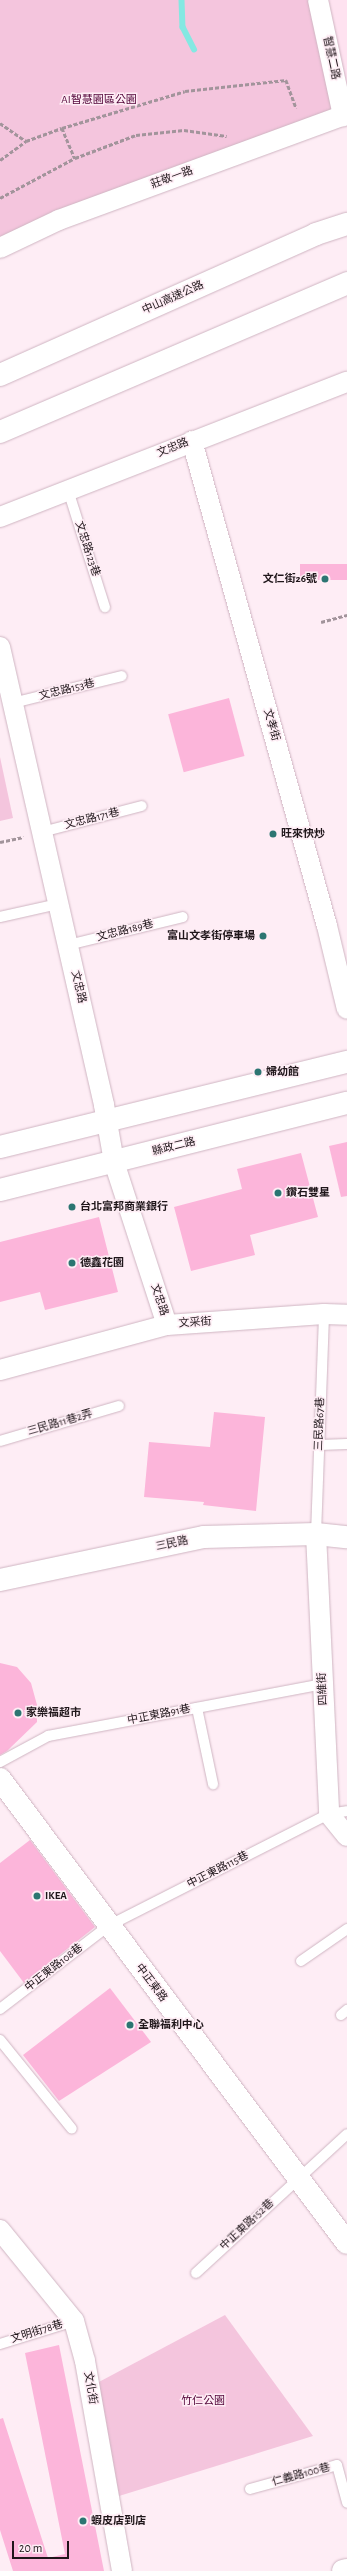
<!DOCTYPE html>
<html>
<head>
<meta charset="utf-8">
<style>
	body { margin:0 }
	#map { position:relative; width:347px; height:2571px; overflow:hidden; background:#feedf5; font-family:"Alegreya Sans","Noto Sans TC",sans-serif }
	div>[style] { position:absolute }
	[style*='--x'] { left:calc(var(--x)*1px); top:calc(var(--y)*1px); width:calc(var(--w)*1px); rotate:calc(var(--a)*1deg) }
	.built>* { inset:0; background:#fee2f0 }
	.green>* { inset:0; background:#f4c5dd }
	.stream>* { height:5.5px; margin:-2.75px; padding:0 2.75px; transform-origin:2.75px; border-radius:2.75px; background:#84e8e2 }
	.building>* { inset:0; background:#fcb5da; transform-origin:0 0 }
	.path>* { height:2.5px; margin-top:-1.25px; transform-origin:0; background:repeating-linear-gradient(90deg,#a2949b 0 4px,transparent 0 6px) }
	.roads { filter:drop-shadow(0 0 1px #cfb5c2) drop-shadow(0 0 1px #cfb5c2) }
	.lane>* { height:10px; margin:-5px; padding:0 5px; transform-origin:5px; border-radius:5px; background:#fff }
	.street>* { height:20px; margin:-10px; padding:0 10px; transform-origin:10px; border-radius:10px; background:#fff }
	.secondary>* { height:22px; margin:-11px; padding:0 11px; transform-origin:11px; border-radius:11px; background:#fff }
	.highway>* { height:22px; margin:-11px; padding:0 11px; transform-origin:11px; border-radius:11px; background:#fff }
	.dots>* { width:11px; height:11px; translate:-50% -50%; box-sizing:border-box; border:2px solid #feedf5; border-radius:50% }
	span { translate:-50% -50%; white-space:nowrap; text-align:center; line-height:1.15; -webkit-text-stroke:3px #feedf5; paint-order:stroke }
	.street-label { font-size:11px; color:#1f161a }
	.park-label { font-size:11px; color:#500036 }
	.poi-label { font-size:11px; color:#1f161a; font-weight:700 }
	.right { translate:-100% -50%; text-align:right }
	.left { translate:0 -50%; text-align:left }
	.scale { position:absolute; left:12px; top:2541px; width:57px; height:18px; box-sizing:border-box; border:2px solid #1f161a; border-top:0; padding-left:5px; font-size:12px; line-height:14px; white-space:nowrap; color:#1f161a; -webkit-text-stroke:3px #feedf5; paint-order:stroke }
</style>
</head>
<body>
<div id="map">
	<div class="built">
		<i style="clip-path:polygon(300px 0,347px 0,347px 84px,317px 94px)"></i>
	</div>
	<div class="green">
		<i style="clip-path:polygon(0 0,318px 0,343px 116px,0 248px)"></i>
		<i style="clip-path:polygon(0 757px,13px 818px,0 821px)"></i>
		<i style="clip-path:polygon(225px 2315px,313px 2436px,119px 2496px,97px 2383px)"></i>
	</div>
	<div class="stream">
		<i style="--x:182;--y:0;--w:27;--a:88"></i>
		<i style="--x:183;--y:27;--w:25;--a:63"></i>
	</div>
	<div class="building">
		<i style="left:347px;top:564px;width:16px;height:47px;rotate:90deg"></i>
		<i style="left:229px;top:698px;width:60px;height:63px;rotate:75deg"></i>
		<i style="clip-path:polygon(347px 1142px,347px 1196px,341px 1197px,329px 1146px)"></i>
		<i style="clip-path:polygon(301px 1153px,318px 1217px,250px 1235px,255px 1255px,191px 1271px,174px 1207px,242px 1189px,237px 1169px)"></i>
		<i style="clip-path:polygon(99px 1217px,118px 1292px,45px 1310px,40px 1292px,0 1302px,0 1242px)"></i>
		<i style="clip-path:polygon(214px 1412px,265px 1417px,256px 1511px,203px 1505px,204px 1502px,144px 1497px,149px 1442px,210px 1447px)"></i>
		<i style="clip-path:polygon(0 1663px,17px 1667px,31px 1683px,37px 1705px,37px 1722px,7px 1751px,0 1755px)"></i>
		<i style="clip-path:polygon(30px 1840px,95px 1927px,24px 1983px,0 1951px,0 1863px)"></i>
		<i style="clip-path:polygon(110px 1988px,151px 2042px,59px 2101px,23px 2055px)"></i>
		<i style="clip-path:polygon(59px 2345px,104px 2571px,13px 2571px,0 2530px,0 2419px,3px 2418px,48px 2558px,65px 2554px,25px 2353px)"></i>
	</div>
	<div class="path">
		<i style="--x:0;--y:123;--w:32;--a:35"></i>
		<i style="--x:62;--y:128;--w:33;--a:67"></i>
		<i style="--x:0;--y:160;--w:32;--a:-36"></i>
		<i style="--x:26;--y:141;--w:38;--a:-20"></i>
		<i style="--x:62;--y:128;--w:128;--a:-16.7"></i>
		<i style="--x:185;--y:91;--w:102;--a:-6.2"></i>
		<i style="--x:286;--y:80;--w:30;--a:70"></i>
		<i style="--x:0;--y:198;--w:85;--a:-28.1"></i>
		<i style="--x:75;--y:158;--w:65;--a:-20.7"></i>
		<i style="--x:136;--y:135;--w:48;--a:-5.9"></i>
		<i style="--x:184;--y:130;--w:43;--a:7.9"></i>
		<i style="--x:321;--y:622;--w:27;--a:-15"></i>
		<i style="--x:0;--y:842;--w:24;--a:-12"></i>
	</div>
	<div class="roads">
		<div class="lane">
			<i style="--x:68;--y:490;--w:123;--a:72.5"></i>
			<i style="--x:13;--y:703;--w:112;--a:-13.9"></i>
			<i style="--x:42;--y:832;--w:103;--a:-14.6"></i>
			<i style="--x:0;--y:917;--w:59;--a:-12.6"></i>
			<i style="--x:68;--y:945;--w:118;--a:-13.7"></i>
			<i style="--x:0;--y:1441;--w:124;--a:-16.4"></i>
			<i style="--x:319;--y:1445;--w:28;--a:-2"></i>
			<i style="--x:316;--y:1534;--w:220;--a:-87.9"></i>
			<i style="--x:197;--y:1708;--w:78;--a:78.1"></i>
			<i style="--x:0;--y:1762;--w:55;--a:-28.4"></i>
			<i style="--x:48;--y:1736;--w:280;--a:-10.7"></i>
			<i style="--x:301;--y:1961;--w:56;--a:-34.8"></i>
			<i style="--x:0;--y:2009;--w:136;--a:-37.5"></i>
			<i style="--x:108;--y:1926;--w:248;--a:-26.9"></i>
			<i style="--x:329;--y:1814;--w:18;--a:-9"></i>
			<i style="--x:341;--y:2015;--w:8;--a:-40"></i>
			<i style="--x:0;--y:2040;--w:114;--a:51"></i>
			<i style="--x:196;--y:2273;--w:205;--a:-42.6"></i>
			<i style="--x:0;--y:2344;--w:77;--a:-17.3"></i>
			<i style="--x:250;--y:2489;--w:90;--a:-15.4"></i>
			<i style="--x:337;--y:2465;--w:39;--a:75"></i>
		</div>
		<div class="street">
			<i style="--x:318;--y:0;--w:119;--a:77.8"></i>
			<i style="--x:0;--y:248;--w:65;--a:-25.4"></i>
			<i style="--x:59;--y:220;--w:307;--a:-20.2"></i>
			<i style="--x:192;--y:441;--w:503;--a:74.45"></i>
			<i style="--x:327;--y:926;--w:85;--a:76.5"></i>
			<i style="--x:0;--y:517;--w:372;--a:-21.3"></i>
			<i style="--x:0;--y:647;--w:470;--a:77.2"></i>
			<i style="--x:104;--y:1105;--w:58;--a:80"></i>
			<i style="--x:114;--y:1162;--w:171;--a:72"></i>
			<i style="--x:0;--y:1370;--w:173;--a:-15.1"></i>
			<i style="--x:167;--y:1325;--w:157;--a:-4"></i>
			<i style="--x:324;--y:1314;--w:23;--a:2"></i>
			<i style="--x:316;--y:1534;--w:280;--a:87.3"></i>
			<i style="--x:329;--y:1814;--w:28;--a:51"></i>
			<i style="--x:0;--y:2230;--w:117;--a:50.9"></i>
			<i style="--x:74;--y:2321;--w:41;--a:74.6"></i>
			<i style="--x:85;--y:2361;--w:213;--a:80"></i>
		</div>
		<div class="secondary">
			<i style="--x:0;--y:1147;--w:357;--a:-13.8"></i>
			<i style="--x:0;--y:1190;--w:358;--a:-14.1"></i>
			<i style="--x:0;--y:1580;--w:208;--a:-11.9"></i>
			<i style="--x:204;--y:1537;--w:112;--a:-1.5"></i>
			<i style="--x:316;--y:1534;--w:31;--a:6"></i>
			<i style="--x:0;--y:1779;--w:579;--a:53.21"></i>
			<i style="--x:343;--y:2571;--w:4;--a:-14"></i>
		</div>
		<div class="highway">
			<i style="--x:0;--y:375;--w:346;--a:-24"></i>
			<i style="--x:316;--y:234;--w:33;--a:-18"></i>
			<i style="--x:0;--y:432;--w:378;--a:-23.2"></i>
		</div>
	</div>
	<div class="dots">
		<i style="left:325px;top:579px;background:#2c7572"></i>
		<i style="left:273px;top:834px;background:#2c7572"></i>
		<i style="left:263px;top:936px;background:#2c7572"></i>
		<i style="left:258px;top:1072px;background:#2c7572"></i>
		<i style="left:278px;top:1193px;background:#2c7572"></i>
		<i style="left:72px;top:1207px;background:#2c7572"></i>
		<i style="left:72px;top:1263px;background:#2c7572"></i>
		<i style="left:18px;top:1713px;background:#2c7572"></i>
		<i style="left:37px;top:1896px;background:#2c7572"></i>
		<i style="left:130px;top:2025px;background:#2c7572"></i>
		<i style="left:83px;top:2521px;background:#2c7572"></i>
	</div>
	<div class="street-label">
		<span style="left:331px;top:58px;rotate:78deg">智慧二路</span>
		<span style="left:172px;top:178px;rotate:-20deg">莊敬一路</span>
		<span style="left:173px;top:298px;rotate:-24deg">中山高速公路</span>
		<span style="left:173px;top:448px;rotate:-22deg">文忠路</span>
		<span style="left:87px;top:549px;rotate:72deg">文忠路123巷</span>
		<span style="left:67px;top:690px;rotate:-14deg">文忠路153巷</span>
		<span style="left:271px;top:725px;rotate:74deg">文孝街</span>
		<span style="left:92px;top:819px;rotate:-14deg">文忠路171巷</span>
		<span style="left:125px;top:931px;rotate:-14deg">文忠路189巷</span>
		<span style="left:78px;top:987px;rotate:77deg">文忠路</span>
		<span style="left:174px;top:1147px;rotate:-14deg">縣政二路</span>
		<span style="left:159px;top:1300px;rotate:72deg">文忠路</span>
		<span style="left:195px;top:1323px;rotate:-4deg">文采街</span>
		<span style="left:60px;top:1423px;rotate:-16deg">三民路11巷2弄</span>
		<span style="left:320px;top:1424px;rotate:-88deg">三民路67巷</span>
		<span style="left:172px;top:1544px;rotate:-12deg">三民路</span>
		<span style="left:323px;top:1689px;rotate:-93deg">四維街</span>
		<span style="left:159px;top:1715px;rotate:-11deg">中正東路91巷</span>
		<span style="left:218px;top:1870px;rotate:-27deg">中正東路115巷</span>
		<span style="left:54px;top:1968px;rotate:-38deg">中正東路108巷</span>
		<span style="left:151px;top:1983px;rotate:53deg">中正東路</span>
		<span style="left:247px;top:2225px;rotate:-43deg">中正東路152巷</span>
		<span style="left:37px;top:2332px;rotate:-17deg">文明街78巷</span>
		<span style="left:90px;top:2388px;rotate:80deg">文化街</span>
		<span style="left:301px;top:2475px;rotate:-15deg">仁義路100巷</span>
	</div>
	<div class="park-label">
		<span style="left:99px;top:100px">AI智慧園區公園</span>
		<span style="left:203px;top:2401px">竹仁公園</span>
	</div>
	<div class="poi-label">
		<span class="right" style="left:317px;top:579px">文仁街26號</span>
		<span class="left" style="left:281px;top:834px">旺來快炒</span>
		<span class="right" style="left:255px;top:936px">富山文孝街停車場</span>
		<span class="left" style="left:266px;top:1072px">婦幼館</span>
		<span class="left" style="left:286px;top:1193px">鑽石雙星</span>
		<span class="left" style="left:80px;top:1207px">台北富邦商業銀行</span>
		<span class="left" style="left:80px;top:1263px">德鑫花園</span>
		<span class="left" style="left:26px;top:1713px">家樂福超市</span>
		<span class="left" style="left:45px;top:1896px">IKEA</span>
		<span class="left" style="left:138px;top:2025px">全聯福利中心</span>
		<span class="left" style="left:91px;top:2521px">蝦皮店到店</span>
	</div>
	<div class="scale">20 m</div>
</div>
</body>
</html>
